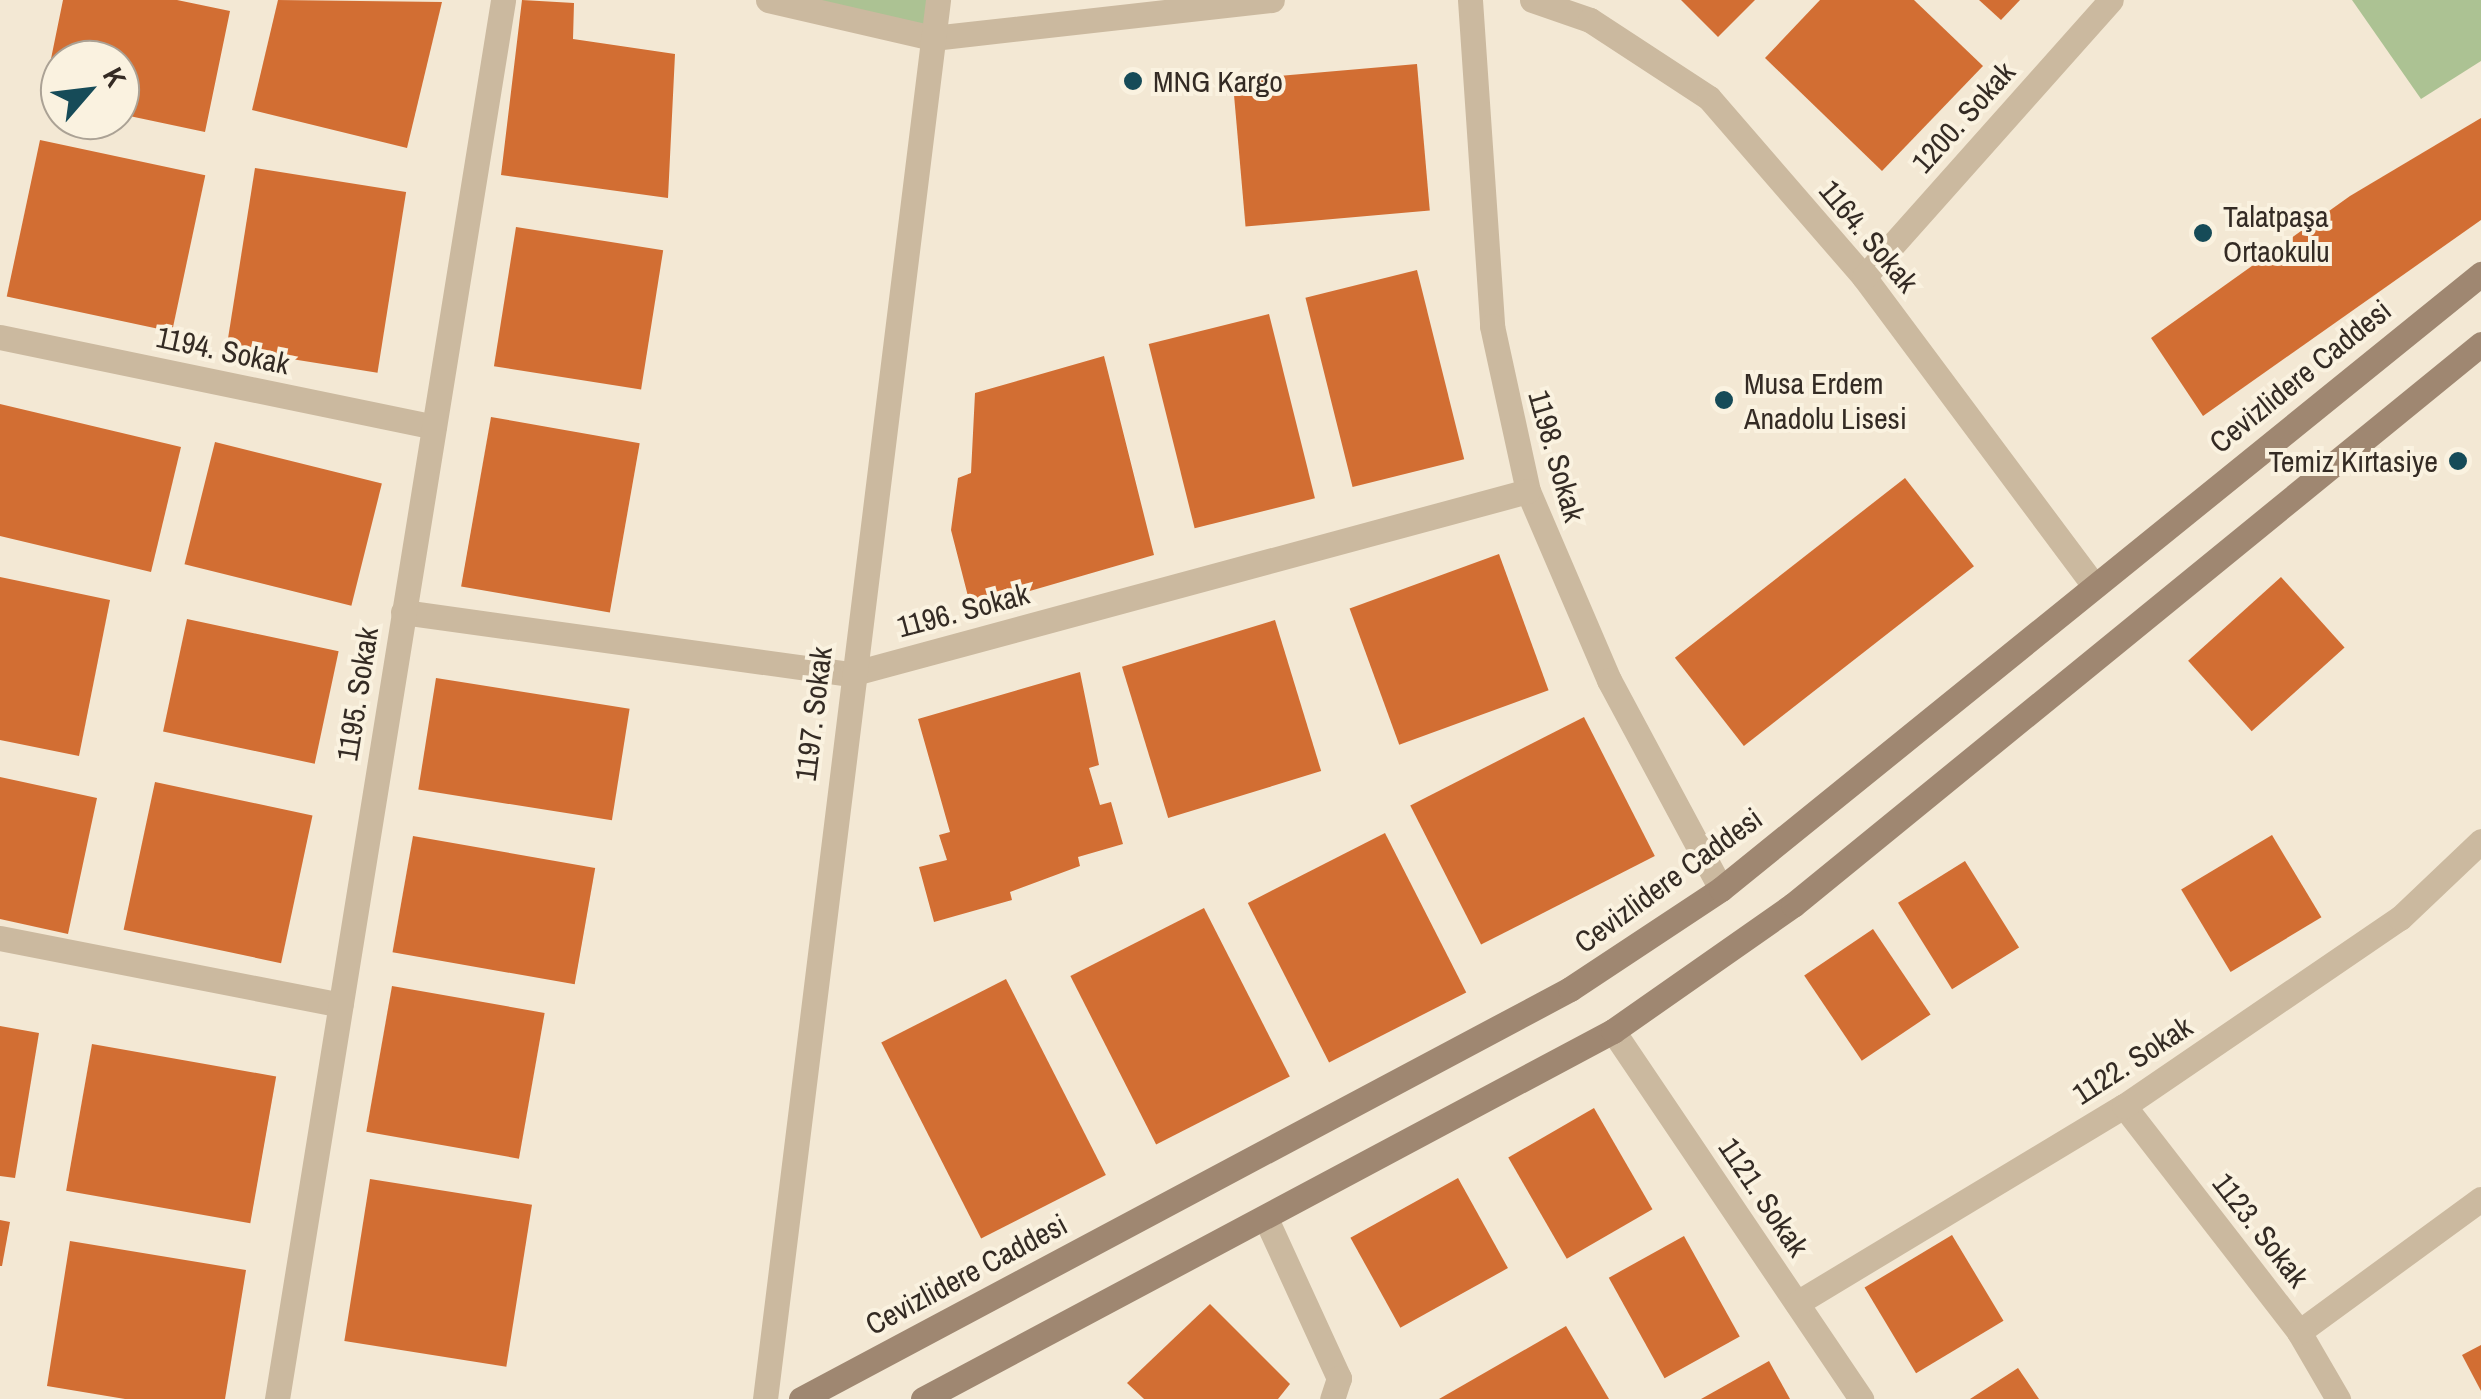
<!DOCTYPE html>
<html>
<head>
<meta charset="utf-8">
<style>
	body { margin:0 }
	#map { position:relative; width:2481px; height:1399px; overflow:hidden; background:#f3e8d4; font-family:"Archivo Narrow",sans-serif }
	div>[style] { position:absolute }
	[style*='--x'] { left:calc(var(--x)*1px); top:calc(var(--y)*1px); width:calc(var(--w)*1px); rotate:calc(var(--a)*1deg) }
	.green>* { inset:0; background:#acc293 }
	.building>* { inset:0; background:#d26e33; transform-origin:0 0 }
	.minor>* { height:25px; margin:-12.5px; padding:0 12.5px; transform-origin:12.5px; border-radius:12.5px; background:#cbb99f }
	.secondary>* { height:25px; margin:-12.5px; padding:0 12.5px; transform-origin:12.5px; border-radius:12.5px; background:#9f8771 }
	.dots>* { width:28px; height:28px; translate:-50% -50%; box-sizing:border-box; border:5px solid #faf2e0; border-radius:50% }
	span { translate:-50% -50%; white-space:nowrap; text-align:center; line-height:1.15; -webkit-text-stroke:8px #faf2e0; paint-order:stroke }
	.poi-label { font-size:30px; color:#342b24 }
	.left { translate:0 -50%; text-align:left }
	.right { translate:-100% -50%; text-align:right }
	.street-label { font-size:30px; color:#342b24 }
	.north { position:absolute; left:40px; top:40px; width:100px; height:100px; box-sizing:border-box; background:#faf2e0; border:2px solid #aba295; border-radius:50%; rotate:62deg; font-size:28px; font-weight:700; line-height:40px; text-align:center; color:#342b24 }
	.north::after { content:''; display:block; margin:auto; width:35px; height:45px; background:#164b58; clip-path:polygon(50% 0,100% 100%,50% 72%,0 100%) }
</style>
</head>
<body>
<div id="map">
	<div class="green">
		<i style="clip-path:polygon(768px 0,938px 0,933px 38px)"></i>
		<i style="clip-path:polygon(2352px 0,2481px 0,2481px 61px,2421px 99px)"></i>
	</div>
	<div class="building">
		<i style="clip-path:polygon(63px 0,177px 0,230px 11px,205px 132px,120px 114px,120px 60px,60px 60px,60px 102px,43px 98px)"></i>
		<i style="clip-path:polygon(278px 0,442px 2px,407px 148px,252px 110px)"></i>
		<i style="clip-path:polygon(522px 0,574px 3px,573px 39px,675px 54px,668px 198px,501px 175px)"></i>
		<i style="clip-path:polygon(1681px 0,1755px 0,1718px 37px)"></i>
		<i style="clip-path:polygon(1820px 0,1914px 0,1983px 66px,1882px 171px,1765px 58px)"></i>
		<i style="clip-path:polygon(1979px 0,2020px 0,2001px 20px)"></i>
		<i style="left:1417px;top:64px;width:147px;height:185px;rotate:85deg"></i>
		<i style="clip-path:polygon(2481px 118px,2481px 220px,2203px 416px,2151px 338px,2350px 196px)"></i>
		<i style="left:40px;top:140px;width:169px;height:160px;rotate:12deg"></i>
		<i style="left:255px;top:168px;width:153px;height:183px;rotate:9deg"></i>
		<i style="left:516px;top:227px;width:149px;height:141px;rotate:9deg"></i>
		<i style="left:1417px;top:270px;width:195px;height:115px;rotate:76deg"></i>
		<i style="left:1269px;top:314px;width:190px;height:124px;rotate:76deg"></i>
		<i style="clip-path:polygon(1104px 356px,1154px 555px,971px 608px,951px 530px,958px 478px,971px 473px,975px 393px)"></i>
		<i style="clip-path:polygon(0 404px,181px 447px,151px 572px,0 536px)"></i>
		<i style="left:491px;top:417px;width:151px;height:172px;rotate:10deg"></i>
		<i style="left:215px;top:442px;width:172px;height:126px;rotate:14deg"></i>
		<i style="left:1905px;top:478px;width:112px;height:292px;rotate:52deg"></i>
		<i style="left:1499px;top:554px;width:145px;height:159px;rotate:70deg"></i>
		<i style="clip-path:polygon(0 577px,110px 600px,79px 756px,0 740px)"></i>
		<i style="left:2281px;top:577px;width:95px;height:125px;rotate:48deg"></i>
		<i style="left:187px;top:619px;width:155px;height:115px;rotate:12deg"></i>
		<i style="left:1275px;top:620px;width:158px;height:160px;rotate:73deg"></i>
		<i style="clip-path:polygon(1080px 672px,1099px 765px,1089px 768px,1100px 805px,1111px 802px,1123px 844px,1078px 857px,1080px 866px,1010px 892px,1012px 900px,934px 922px,919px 867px,947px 860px,939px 835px,950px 832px,918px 719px)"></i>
		<i style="left:436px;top:678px;width:196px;height:113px;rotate:9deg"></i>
		<i style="left:1584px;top:717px;width:156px;height:195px;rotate:63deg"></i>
		<i style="clip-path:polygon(0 777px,97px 798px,68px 934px,0 919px)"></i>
		<i style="left:155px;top:782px;width:161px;height:151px;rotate:12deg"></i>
		<i style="left:1385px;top:833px;width:179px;height:154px;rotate:63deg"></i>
		<i style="left:2272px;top:835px;width:96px;height:106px;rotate:59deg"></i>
		<i style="left:413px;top:836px;width:185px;height:118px;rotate:10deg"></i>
		<i style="left:1965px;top:861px;width:102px;height:79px;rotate:58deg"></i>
		<i style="left:1204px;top:908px;width:189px;height:150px;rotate:63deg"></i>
		<i style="left:1873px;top:929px;width:103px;height:83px;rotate:56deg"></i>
		<i style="left:1006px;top:979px;width:220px;height:140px;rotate:63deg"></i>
		<i style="left:392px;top:986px;width:155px;height:148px;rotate:10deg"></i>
		<i style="clip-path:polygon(0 1026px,39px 1033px,15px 1178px,0 1176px)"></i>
		<i style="left:92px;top:1044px;width:187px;height:149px;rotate:10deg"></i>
		<i style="left:1594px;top:1108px;width:117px;height:99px;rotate:60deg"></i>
		<i style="left:1458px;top:1178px;width:103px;height:123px;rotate:61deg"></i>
		<i style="left:370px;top:1179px;width:164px;height:164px;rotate:9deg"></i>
		<i style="clip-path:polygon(0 1220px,10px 1222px,2px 1266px,0 1266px)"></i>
		<i style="left:1952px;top:1235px;width:100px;height:102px;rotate:59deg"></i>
		<i style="left:1684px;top:1236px;width:115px;height:86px;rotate:61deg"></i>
		<i style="clip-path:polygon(70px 1241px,246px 1270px,225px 1399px,125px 1399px,47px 1386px)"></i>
		<i style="clip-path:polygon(1210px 1304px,1290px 1384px,1278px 1399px,1144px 1399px,1127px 1383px)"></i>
		<i style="clip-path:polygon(1566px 1326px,1609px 1399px,1439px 1399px)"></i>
		<i style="clip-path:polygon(2481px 1345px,2481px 1391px,2462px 1355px)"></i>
		<i style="clip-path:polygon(1769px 1361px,1790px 1399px,1701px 1399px)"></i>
		<i style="clip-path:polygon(2018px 1368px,2039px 1399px,1970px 1399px)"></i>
	</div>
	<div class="minor">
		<i style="--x:768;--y:0;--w:169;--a:13"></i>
		<i style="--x:933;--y:38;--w:341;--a:-6.4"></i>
		<i style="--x:1470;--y:0;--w:327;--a:86.1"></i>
		<i style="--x:1492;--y:326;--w:169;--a:77.7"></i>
		<i style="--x:1528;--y:491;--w:206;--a:66.8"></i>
		<i style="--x:1609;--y:680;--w:237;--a:61.8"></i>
		<i style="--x:1532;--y:0;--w:61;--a:19"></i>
		<i style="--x:1590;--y:20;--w:142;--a:33.2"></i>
		<i style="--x:1709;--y:98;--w:237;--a:49.1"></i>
		<i style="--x:1864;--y:277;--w:383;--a:53.3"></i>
		<i style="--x:1864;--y:277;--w:371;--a:-48.3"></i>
		<i style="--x:0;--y:337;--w:443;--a:11.7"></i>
		<i style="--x:403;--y:612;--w:452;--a:7.9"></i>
		<i style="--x:851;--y:674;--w:701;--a:-15.13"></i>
		<i style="--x:0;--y:938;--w:347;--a:11.1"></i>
		<i style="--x:1613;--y:1031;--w:444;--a:56"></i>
		<i style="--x:2124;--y:1106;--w:286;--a:52.2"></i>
		<i style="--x:2299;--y:1332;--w:78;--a:59.8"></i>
		<i style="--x:1267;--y:1221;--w:173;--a:65.4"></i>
		<i style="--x:1339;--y:1378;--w:22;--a:108"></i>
		<i style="--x:1797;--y:1303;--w:382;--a:-31.1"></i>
		<i style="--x:2124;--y:1106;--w:334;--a:-34.3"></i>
		<i style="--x:2400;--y:918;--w:112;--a:-43.5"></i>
		<i style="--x:2299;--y:1332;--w:225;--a:-36.2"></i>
		<i style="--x:277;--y:1399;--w:1417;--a:-80.82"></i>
		<i style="--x:765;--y:1399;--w:1410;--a:-82.95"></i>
	</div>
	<div class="secondary">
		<i style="--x:801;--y:1399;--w:871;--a:-28.06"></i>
		<i style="--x:1570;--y:989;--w:181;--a:-33.5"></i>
		<i style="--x:1721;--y:889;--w:978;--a:-38.98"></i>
		<i style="--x:923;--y:1399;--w:782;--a:-28.07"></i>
		<i style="--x:1613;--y:1031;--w:220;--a:-35"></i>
		<i style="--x:1793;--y:905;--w:888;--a:-39.19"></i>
	</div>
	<div class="dots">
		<i style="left:1133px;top:81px;background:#164b58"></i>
		<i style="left:2203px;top:233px;background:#164b58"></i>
		<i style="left:1724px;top:400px;background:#164b58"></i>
		<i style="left:2458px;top:461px;background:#164b58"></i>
	</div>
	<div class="poi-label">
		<span class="left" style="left:1153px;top:81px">MNG Kargo</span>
		<span class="left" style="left:2223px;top:233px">Talatpaşa<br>Ortaokulu</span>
		<span class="left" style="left:1744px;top:400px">Musa Erdem<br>Anadolu Lisesi</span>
		<span class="right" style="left:2438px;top:461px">Temiz Kırtasiye</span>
	</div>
	<div class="street-label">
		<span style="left:1963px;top:117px;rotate:-48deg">1200. Sokak</span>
		<span style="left:1869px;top:236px;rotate:50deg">1164. Sokak</span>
		<span style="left:223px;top:350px;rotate:12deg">1194. Sokak</span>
		<span style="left:2300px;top:376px;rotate:-39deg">Cevizlidere Caddesi</span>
		<span style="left:1557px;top:456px;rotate:74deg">1198. Sokak</span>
		<span style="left:963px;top:610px;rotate:-15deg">1196. Sokak</span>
		<span style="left:357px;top:694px;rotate:-81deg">1195. Sokak</span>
		<span style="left:813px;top:714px;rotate:-83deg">1197. Sokak</span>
		<span style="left:1668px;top:880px;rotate:-36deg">Cevizlidere Caddesi</span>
		<span style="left:2132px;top:1060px;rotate:-33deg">1122. Sokak</span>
		<span style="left:1764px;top:1197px;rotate:56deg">1121. Sokak</span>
		<span style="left:2261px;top:1230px;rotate:52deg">1123. Sokak</span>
		<span style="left:966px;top:1274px;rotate:-28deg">Cevizlidere Caddesi</span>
	</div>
	<div class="north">K</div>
</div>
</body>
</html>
